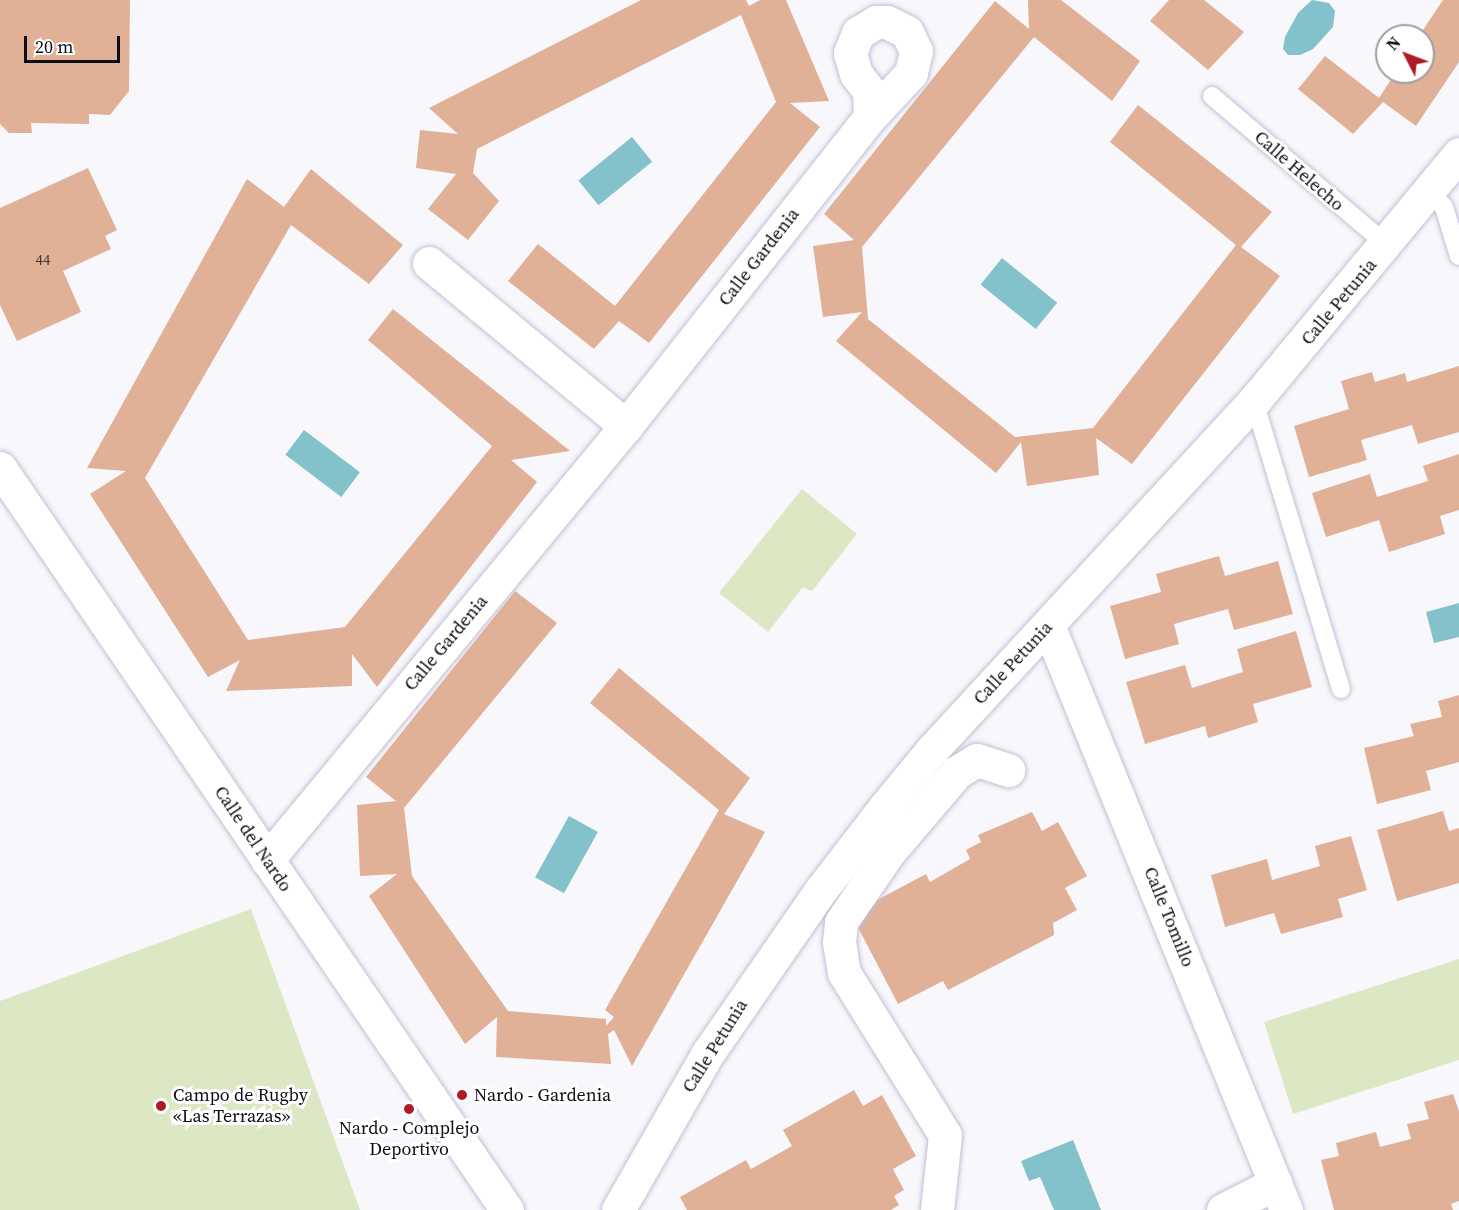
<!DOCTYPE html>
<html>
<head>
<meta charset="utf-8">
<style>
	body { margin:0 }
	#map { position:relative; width:1459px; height:1210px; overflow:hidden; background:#f8f7fc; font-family:"Source Serif 4",serif }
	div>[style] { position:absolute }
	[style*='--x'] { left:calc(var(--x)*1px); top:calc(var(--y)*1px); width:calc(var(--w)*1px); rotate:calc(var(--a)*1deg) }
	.green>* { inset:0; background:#dce7c4 }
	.water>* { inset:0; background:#83c2cb; transform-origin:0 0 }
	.building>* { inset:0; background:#e0b097 }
	.roads { filter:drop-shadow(0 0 2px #c2bfd6) drop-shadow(0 0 2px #c2bfd6) }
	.lane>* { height:18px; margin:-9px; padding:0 9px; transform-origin:9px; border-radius:9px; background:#fff }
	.street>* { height:33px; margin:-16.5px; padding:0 16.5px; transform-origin:16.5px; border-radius:16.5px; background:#fff }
	.dots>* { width:16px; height:16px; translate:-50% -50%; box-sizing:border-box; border:3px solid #fff; border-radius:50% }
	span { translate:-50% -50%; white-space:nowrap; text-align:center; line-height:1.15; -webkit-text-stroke:6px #fff; paint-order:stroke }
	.number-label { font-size:15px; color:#423636 }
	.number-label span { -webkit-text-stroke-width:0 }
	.street-label { font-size:18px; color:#0e0d15 }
	.poi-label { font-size:18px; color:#0e0d15 }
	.left { translate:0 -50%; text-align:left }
	.north { position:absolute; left:1375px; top:24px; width:60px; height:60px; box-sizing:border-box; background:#fff; border:2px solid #9f9ea1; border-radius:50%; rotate:312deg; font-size:16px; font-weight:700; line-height:24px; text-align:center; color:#0e0d15 }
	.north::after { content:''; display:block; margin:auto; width:21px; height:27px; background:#ae1b27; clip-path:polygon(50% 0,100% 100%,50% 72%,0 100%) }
	.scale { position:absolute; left:24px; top:36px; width:96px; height:27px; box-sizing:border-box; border:3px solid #0e0d15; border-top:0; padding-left:8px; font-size:18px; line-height:21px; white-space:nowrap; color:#0e0d15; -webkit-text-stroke:4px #fff; paint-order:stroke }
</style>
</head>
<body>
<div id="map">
	<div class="green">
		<i style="clip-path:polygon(802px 489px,857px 534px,812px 591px,803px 587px,768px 632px,719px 593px)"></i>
		<i style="clip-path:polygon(251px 909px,360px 1210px,0 1210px,0 1001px)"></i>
		<i style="clip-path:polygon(1459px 959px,1459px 1060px,1293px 1114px,1264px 1022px)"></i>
	</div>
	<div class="water">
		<i style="clip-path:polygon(1312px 0,1329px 3px,1335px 11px,1333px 27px,1313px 49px,1300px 55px,1288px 55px,1283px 49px,1285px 37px,1298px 13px)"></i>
		<i style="left:632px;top:137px;width:32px;height:69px;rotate:51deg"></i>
		<i style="left:1002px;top:258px;width:71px;height:34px;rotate:39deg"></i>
		<i style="left:304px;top:430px;width:70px;height:31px;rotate:37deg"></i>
		<i style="clip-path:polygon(1459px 603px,1459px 637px,1434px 643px,1426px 612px)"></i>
		<i style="left:569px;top:816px;width:33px;height:70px;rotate:29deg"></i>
		<i style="clip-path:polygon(1073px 1140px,1101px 1210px,1054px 1210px,1040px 1177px,1029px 1181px,1021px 1161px)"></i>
	</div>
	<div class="building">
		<i style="clip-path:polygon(0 0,130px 0,129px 91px,110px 115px,89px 114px,89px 124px,31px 123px,32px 133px,9px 133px,0 124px)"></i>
		<i style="clip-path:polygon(641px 0,746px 0,749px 6px,760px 0,786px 0,829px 101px,790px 103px,820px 127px,649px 343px,619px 321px,594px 349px,508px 281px,538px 244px,615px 306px,776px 102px,741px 15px,477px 149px,473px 173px,499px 201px,468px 240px,428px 209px,456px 174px,416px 168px,420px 130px,458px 134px,429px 108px)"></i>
		<i style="clip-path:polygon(1028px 0,1061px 0,1140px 61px,1112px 101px,1034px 37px,862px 247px,868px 319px,1015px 437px,1093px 428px,1236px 245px,1110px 142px,1138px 105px,1272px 212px,1241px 247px,1280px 276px,1132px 464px,1096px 438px,1099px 475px,1027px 486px,1021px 442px,996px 473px,836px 341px,862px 312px,823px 317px,813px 246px,854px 240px,824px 214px,995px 1px,1029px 29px)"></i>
		<i style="clip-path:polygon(1169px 0,1204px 0,1244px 32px,1208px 70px,1150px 21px)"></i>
		<i style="clip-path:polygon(1443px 0,1459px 0,1459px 62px,1416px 126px,1383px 102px,1353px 134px,1298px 89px,1325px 56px,1379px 98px,1396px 72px,1423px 72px,1423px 36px,1419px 36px)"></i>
		<i style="clip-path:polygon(88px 168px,117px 230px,105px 236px,111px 249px,63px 271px,81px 312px,17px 341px,0 305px,0 208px)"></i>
		<i style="clip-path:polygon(311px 169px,403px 245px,369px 284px,291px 225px,145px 478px,248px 640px,345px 627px,492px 446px,368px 340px,393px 309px,570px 451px,511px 460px,537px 482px,377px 687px,352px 654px,352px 686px,226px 691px,240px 660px,208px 677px,90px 494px,126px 471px,87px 468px,247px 179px,284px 207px)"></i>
		<i style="clip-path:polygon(1459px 366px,1459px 432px,1418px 444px,1412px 425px,1361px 440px,1367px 460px,1309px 477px,1294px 426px,1349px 409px,1341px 381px,1372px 372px,1375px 382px,1405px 373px,1407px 382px)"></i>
		<i style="clip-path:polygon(1459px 454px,1459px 510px,1440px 516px,1445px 534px,1389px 552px,1379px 520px,1326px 537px,1312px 493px,1370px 474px,1377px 497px,1428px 481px,1423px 466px)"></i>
		<i style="clip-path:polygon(1219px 556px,1225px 576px,1278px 561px,1293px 614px,1234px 630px,1228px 609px,1174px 624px,1179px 644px,1125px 659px,1110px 606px,1161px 592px,1156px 574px)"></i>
		<i style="clip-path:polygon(515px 591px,557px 623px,404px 808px,412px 876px,508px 1011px,606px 1019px,606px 1026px,614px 1017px,605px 1010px,719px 810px,590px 703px,619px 668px,750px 778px,724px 814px,765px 832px,632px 1066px,614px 1030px,608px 1034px,611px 1064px,496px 1057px,497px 1017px,465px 1044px,369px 896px,397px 874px,360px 876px,357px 805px,396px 801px,366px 777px)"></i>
		<i style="clip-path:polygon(1296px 631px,1312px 687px,1253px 704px,1258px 722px,1208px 738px,1205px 726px,1145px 744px,1126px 682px,1185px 665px,1192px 688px,1243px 672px,1237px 649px)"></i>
		<i style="clip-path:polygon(1459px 695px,1459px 762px,1426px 771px,1431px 790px,1377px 804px,1364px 748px,1414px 736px,1410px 724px,1442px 717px,1438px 701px)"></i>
		<i style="clip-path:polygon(1443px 811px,1449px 831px,1459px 828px,1459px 883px,1397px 901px,1377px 830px)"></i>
		<i style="clip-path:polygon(1032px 812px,1042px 831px,1058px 822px,1087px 876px,1065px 888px,1077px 910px,1053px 923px,1054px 935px,948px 990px,943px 981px,898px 1004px,851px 914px,926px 874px,930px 882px,970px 859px,966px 850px,981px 842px,978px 835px)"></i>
		<i style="clip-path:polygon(1351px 836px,1367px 890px,1338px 899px,1343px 917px,1281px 934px,1274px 913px,1225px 927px,1211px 875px,1267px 859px,1272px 880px,1320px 866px,1315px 846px)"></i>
		<i style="clip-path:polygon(854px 1090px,863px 1106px,882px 1095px,916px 1156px,893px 1169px,904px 1190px,894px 1196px,899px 1205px,891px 1210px,687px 1210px,680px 1197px,746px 1160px,751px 1169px,792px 1146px,783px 1130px)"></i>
		<i style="clip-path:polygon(1453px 1094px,1459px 1111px,1459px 1201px,1451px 1204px,1453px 1210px,1334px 1210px,1321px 1160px,1339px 1156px,1336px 1143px,1376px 1132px,1380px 1147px,1411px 1139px,1407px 1124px,1429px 1119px,1424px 1102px)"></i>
	</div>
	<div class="roads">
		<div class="lane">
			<i style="--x:1212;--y:96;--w:230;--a:40.4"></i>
			<i style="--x:1429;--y:191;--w:22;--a:47"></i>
			<i style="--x:1444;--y:207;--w:51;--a:73"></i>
			<i style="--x:1254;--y:401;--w:301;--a:73.2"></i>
		</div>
		<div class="street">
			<i style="--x:876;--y:22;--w:11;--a:0"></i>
			<i style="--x:887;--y:22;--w:22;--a:27"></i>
			<i style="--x:907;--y:32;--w:21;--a:65"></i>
			<i style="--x:916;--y:51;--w:23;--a:103"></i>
			<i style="--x:911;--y:73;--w:60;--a:133"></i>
			<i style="--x:870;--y:117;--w:26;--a:-92"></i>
			<i style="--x:869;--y:91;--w:21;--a:-127"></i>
			<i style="--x:856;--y:74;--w:22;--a:-106"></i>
			<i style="--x:850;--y:53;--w:22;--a:-68"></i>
			<i style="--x:858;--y:33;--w:21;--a:-31"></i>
			<i style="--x:429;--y:263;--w:256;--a:39.6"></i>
			<i style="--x:0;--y:468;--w:899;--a:55.66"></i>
			<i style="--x:1048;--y:625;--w:632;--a:67.86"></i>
			<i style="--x:267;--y:860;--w:563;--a:-50.4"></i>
			<i style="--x:626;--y:426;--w:394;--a:-51.7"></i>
			<i style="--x:618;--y:1210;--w:181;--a:-60.2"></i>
			<i style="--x:708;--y:1053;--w:198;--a:-55.3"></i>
			<i style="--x:821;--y:890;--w:105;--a:-52.4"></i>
			<i style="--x:885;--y:807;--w:74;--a:-50.5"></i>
			<i style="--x:932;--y:750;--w:475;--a:-47.3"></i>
			<i style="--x:1254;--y:401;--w:321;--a:-50.3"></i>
			<i style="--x:937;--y:1210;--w:75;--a:-83.9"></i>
			<i style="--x:945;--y:1135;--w:191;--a:-121.9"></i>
			<i style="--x:844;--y:973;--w:31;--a:-99"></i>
			<i style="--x:839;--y:942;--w:20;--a:-84"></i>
			<i style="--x:841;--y:922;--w:85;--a:-55.6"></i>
			<i style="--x:889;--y:852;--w:105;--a:-49.6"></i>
			<i style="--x:957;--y:772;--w:23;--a:-31"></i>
			<i style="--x:977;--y:760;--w:33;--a:18"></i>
			<i style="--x:1223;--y:1210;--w:59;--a:-27"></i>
		</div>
	</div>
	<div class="dots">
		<i style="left:462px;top:1095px;background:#ae1b27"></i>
		<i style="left:161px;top:1106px;background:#ae1b27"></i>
		<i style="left:409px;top:1109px;background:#ae1b27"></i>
	</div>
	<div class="number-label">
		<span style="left:43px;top:260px">44</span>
	</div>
	<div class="street-label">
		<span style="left:1299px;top:171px;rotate:41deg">Calle Helecho</span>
		<span style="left:759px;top:257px;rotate:-52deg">Calle Gardenia</span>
		<span style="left:1339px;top:302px;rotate:-50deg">Calle Petunia</span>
		<span style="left:446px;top:643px;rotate:-50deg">Calle Gardenia</span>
		<span style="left:1013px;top:663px;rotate:-47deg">Calle Petunia</span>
		<span style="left:253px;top:839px;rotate:56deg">Calle del Nardo</span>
		<span style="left:1169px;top:917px;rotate:68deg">Calle Tomillo</span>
		<span style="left:715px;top:1046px;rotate:-58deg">Calle Petunia</span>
	</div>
	<div class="poi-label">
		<span class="left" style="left:474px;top:1095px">Nardo - Gardenia</span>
		<span class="left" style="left:173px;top:1106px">Campo de Rugby<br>«Las Terrazas»</span>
		<span style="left:409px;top:1139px">Nardo - Complejo<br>Deportivo</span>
	</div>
	<div class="north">N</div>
	<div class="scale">20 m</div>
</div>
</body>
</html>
